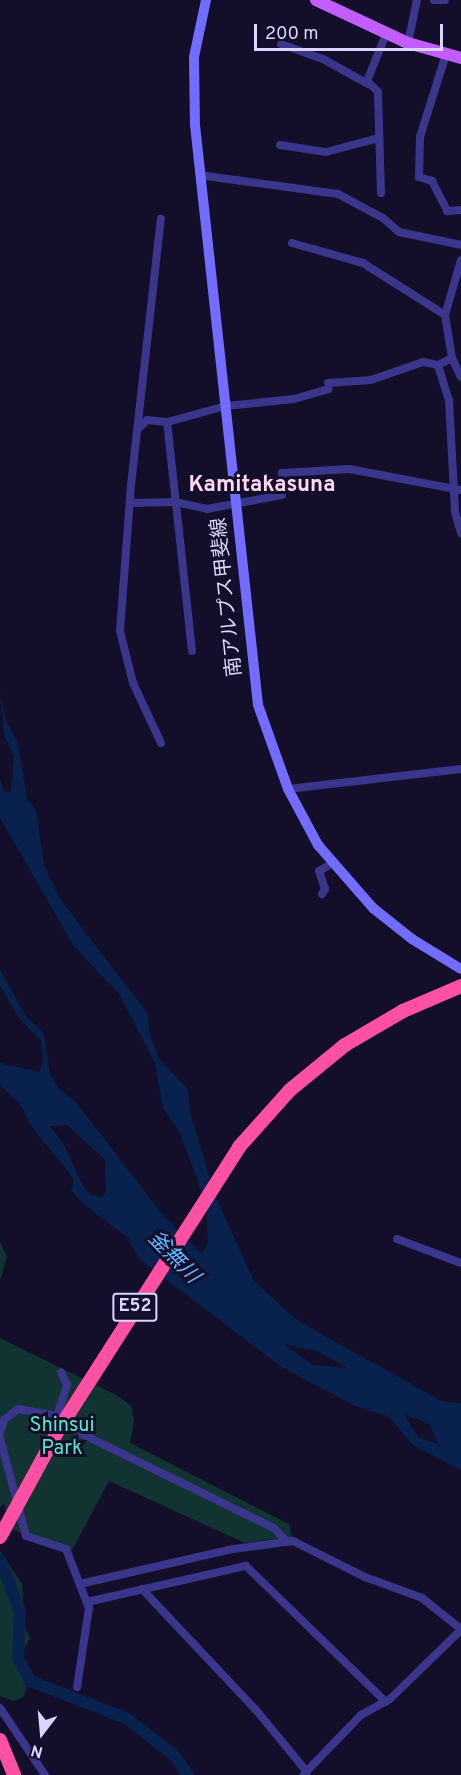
<!DOCTYPE html>
<html>
<head>
<meta charset="utf-8">
<style>
	body { margin:0 }
	#map { position:relative; width:461px; height:1775px; overflow:hidden; background:#130e29; font-family:Overpass,"Noto Sans JP",sans-serif }
	div>[style] { position:absolute }
	[style*='--x'] { left:calc(var(--x)*1px); top:calc(var(--y)*1px); width:calc(var(--w)*1px); rotate:calc(var(--a)*1deg) }
	.green>* { inset:0; background:#113332 }
	.water>* { inset:0; background:#09214d }
	.river>* { height:12px; margin:-6px; padding:0 6px; transform-origin:6px; border-radius:6px; background:#09214d }
	.street>* { height:8px; margin:-4px; padding:0 4px; transform-origin:4px; border-radius:4px; background:#3a368b }
	.secondary>* { height:10px; margin:-5px; padding:0 5px; transform-origin:5px; border-radius:5px; background:#726dff }
	.primary>* { height:12px; margin:-6px; padding:0 6px; transform-origin:6px; border-radius:6px; background:#c45dff }
	.highway>* { height:14px; margin:-7px; padding:0 7px; transform-origin:7px; border-radius:7px; background:#ff51a3 }
	span { translate:-50% -50%; white-space:nowrap; text-align:center; line-height:1.15; -webkit-text-stroke:6px #130e29; paint-order:stroke }
	.shield-label span { padding:2px 4px; background:#130e29; border:2px solid; border-radius:4px; -webkit-text-stroke-width:0 }
	.shield-label { font-size:18px; color:#dbd6ff; font-weight:700 }
	.street-label { font-size:20px; color:#dbd6ff }
	.park-label { font-size:20px; color:#59e8c6 }
	.water-label { font-size:21px; color:#64b6ff; font-style:italic }
	.quarter-label { font-size:22px; color:#ffd8f0; font-weight:700 }
	.north { position:absolute; left:12px; top:1703px; width:60px; height:60px; -webkit-text-stroke:4px #130e29; paint-order:stroke; rotate:196deg; font-size:16px; font-weight:700; line-height:24px; text-align:center; color:#dbd6ff }
	.north::after { content:''; display:block; margin:auto; width:21px; height:27px; background:#dbd6ff; clip-path:polygon(50% 0,100% 100%,50% 72%,0 100%) }
	.scale { position:absolute; left:254px; top:24px; width:189px; height:27px; box-sizing:border-box; border:3px solid #dbd6ff; border-top:0; padding-left:8px; font-size:18px; line-height:21px; white-space:nowrap; color:#dbd6ff; -webkit-text-stroke:4px #130e29; paint-order:stroke }
</style>
</head>
<body>
<div id="map">
	<div class="green">
		<i style="clip-path:polygon(0 1242px,7px 1257px,0 1281px)"></i>
		<i style="clip-path:polygon(0 1338px,116px 1395px,131px 1406px,134px 1420px,130px 1443px,289px 1524px,293px 1541px,282px 1538px,245px 1543px,109px 1481px,71px 1552px,11px 1529px,4px 1504px,0 1507px)"></i>
		<i style="clip-path:polygon(0 1551px,22px 1584px,25px 1627px,30px 1638px,22px 1653px,30px 1669px,24px 1697px,14px 1701px,0 1696px)"></i>
	</div>
	<div class="water">
		<i style="clip-path:polygon(evenodd,0 692px,6px 720px,18px 743px,27px 798px,36px 810px,44px 865px,60px 899px,148px 1014px,149px 1031px,159px 1059px,188px 1089px,190px 1112px,215px 1195px,254px 1281px,297px 1320px,441px 1401px,461px 1403px,461px 1470px,413px 1445px,388px 1416px,355px 1406px,280px 1366px,139px 1259px,128px 1238px,82px 1203px,71px 1190px,74px 1181px,70px 1174px,31px 1126px,20px 1104px,0 1085px,0 1063px,40px 1072px,43px 1058px,41px 1041px,19px 1018px,0 986px,0 969px,25px 1015px,44px 1033px,50px 1074px,59px 1089px,75px 1101px,163px 1215px,202px 1254px,208px 1243px,206px 1204px,180px 1133px,163px 1108px,155px 1063px,119px 994px,73px 945px,0 818px,0 779px,4px 791px,11px 792px,14px 757px,4px 734px,0 692px,67px 1125px,105px 1160px,106px 1192px,101px 1197px,92px 1196px,83px 1186px,63px 1143px,50px 1126px,67px 1125px,0 692px,284px 1344px,316px 1351px,348px 1368px,313px 1365px,284px 1344px,0 692px,404px 1414px,429px 1424px,438px 1444px,418px 1437px,404px 1414px)"></i>
	</div>
	<div class="river">
		<i style="--x:0;--y:1559;--w:56;--a:69"></i>
		<i style="--x:20;--y:1611;--w:47;--a:92.4"></i>
		<i style="--x:18;--y:1658;--w:26;--a:62"></i>
		<i style="--x:30;--y:1681;--w:103;--a:21.1"></i>
		<i style="--x:126;--y:1718;--w:59;--a:37.5"></i>
		<i style="--x:173;--y:1754;--w:26;--a:54"></i>
	</div>
	<div class="street">
		<i style="--x:434;--y:0;--w:11;--a:0"></i>
		<i style="--x:408;--y:43;--w:44;--a:-78.2"></i>
		<i style="--x:281;--y:44;--w:45;--a:19.7"></i>
		<i style="--x:323;--y:59;--w:51;--a:29.1"></i>
		<i style="--x:446;--y:54;--w:87;--a:107.4"></i>
		<i style="--x:420;--y:137;--w:40;--a:91.4"></i>
		<i style="--x:419;--y:177;--w:14;--a:17"></i>
		<i style="--x:432;--y:181;--w:34;--a:63"></i>
		<i style="--x:447;--y:211;--w:14;--a:-4"></i>
		<i style="--x:280;--y:145;--w:47;--a:8.7"></i>
		<i style="--x:326;--y:152;--w:55;--a:-14.8"></i>
		<i style="--x:202;--y:179;--w:5;--a:-37"></i>
		<i style="--x:206;--y:176;--w:133;--a:7.8"></i>
		<i style="--x:338;--y:194;--w:51;--a:28.1"></i>
		<i style="--x:383;--y:218;--w:21;--a:41"></i>
		<i style="--x:399;--y:232;--w:63;--a:11.8"></i>
		<i style="--x:381;--y:193;--w:101;--a:-91.7"></i>
		<i style="--x:378;--y:92;--w:16;--a:-135"></i>
		<i style="--x:367;--y:81;--w:51;--a:-68"></i>
		<i style="--x:292;--y:243;--w:74;--a:15.7"></i>
		<i style="--x:363;--y:263;--w:97;--a:32.4"></i>
		<i style="--x:452;--y:358;--w:21;--a:65"></i>
		<i style="--x:438;--y:365;--w:37;--a:73"></i>
		<i style="--x:449;--y:400;--w:112;--a:86.9"></i>
		<i style="--x:455;--y:512;--w:22;--a:74"></i>
		<i style="--x:328;--y:383;--w:43;--a:-4"></i>
		<i style="--x:371;--y:380;--w:55;--a:-19.1"></i>
		<i style="--x:423;--y:362;--w:15;--a:11"></i>
		<i style="--x:438;--y:365;--w:16;--a:-27"></i>
		<i style="--x:452;--y:358;--w:44;--a:-99.2"></i>
		<i style="--x:445;--y:315;--w:57;--a:-73.8"></i>
		<i style="--x:139;--y:428;--w:11;--a:-45"></i>
		<i style="--x:147;--y:420;--w:20;--a:6"></i>
		<i style="--x:131;--y:503;--w:44;--a:-1.3"></i>
		<i style="--x:175;--y:502;--w:33;--a:12"></i>
		<i style="--x:207;--y:509;--w:76;--a:-10.6"></i>
		<i style="--x:282;--y:495;--w:22;--a:-90"></i>
		<i style="--x:282;--y:473;--w:67;--a:-3.4"></i>
		<i style="--x:349;--y:469;--w:114;--a:10.6"></i>
		<i style="--x:192;--y:651;--w:230;--a:-96.2"></i>
		<i style="--x:167;--y:422;--w:61;--a:-15.2"></i>
		<i style="--x:226;--y:406;--w:68;--a:-5.9"></i>
		<i style="--x:294;--y:399;--w:36;--a:-16"></i>
		<i style="--x:161;--y:743;--w:66;--a:-115"></i>
		<i style="--x:133;--y:683;--w:54;--a:-104"></i>
		<i style="--x:120;--y:631;--w:146;--a:-85.7"></i>
		<i style="--x:131;--y:485;--w:268;--a:-83.6"></i>
		<i style="--x:288;--y:789;--w:174;--a:-6.6"></i>
		<i style="--x:322;--y:894;--w:6;--a:-59"></i>
		<i style="--x:325;--y:889;--w:19;--a:-108"></i>
		<i style="--x:319;--y:871;--w:16;--a:-30"></i>
		<i style="--x:397;--y:1239;--w:68;--a:20.6"></i>
		<i style="--x:57;--y:1416;--w:33;--a:-72"></i>
		<i style="--x:67;--y:1385;--w:14;--a:-115"></i>
		<i style="--x:0;--y:1433;--w:14;--a:-73"></i>
		<i style="--x:4;--y:1420;--w:18;--a:-38"></i>
		<i style="--x:18;--y:1409;--w:40;--a:10"></i>
		<i style="--x:57;--y:1416;--w:9;--a:54"></i>
		<i style="--x:62;--y:1423;--w:18;--a:29"></i>
		<i style="--x:78;--y:1432;--w:218;--a:26.1"></i>
		<i style="--x:274;--y:1528;--w:18;--a:47"></i>
		<i style="--x:0;--y:1438;--w:101;--a:75.1"></i>
		<i style="--x:26;--y:1536;--w:42;--a:18"></i>
		<i style="--x:66;--y:1549;--w:63;--a:68.7"></i>
		<i style="--x:89;--y:1608;--w:80;--a:98.6"></i>
		<i style="--x:80;--y:1584;--w:157;--a:-12.9"></i>
		<i style="--x:233;--y:1549;--w:61;--a:-7.6"></i>
		<i style="--x:293;--y:1541;--w:80;--a:26.6"></i>
		<i style="--x:365;--y:1577;--w:61;--a:20.2"></i>
		<i style="--x:422;--y:1598;--w:50;--a:38.5"></i>
		<i style="--x:142;--y:1589;--w:166;--a:46.7"></i>
		<i style="--x:256;--y:1710;--w:80;--a:50.6"></i>
		<i style="--x:87;--y:1602;--w:163;--a:-12.8"></i>
		<i style="--x:246;--y:1566;--w:195;--a:44.2"></i>
		<i style="--x:0;--y:1708;--w:81;--a:56.1"></i>
		<i style="--x:304;--y:1774;--w:82;--a:-46"></i>
		<i style="--x:361;--y:1715;--w:33;--a:-29"></i>
		<i style="--x:390;--y:1699;--w:99;--a:-44.2"></i>
	</div>
	<div class="secondary">
		<i style="--x:206;--y:0;--w:58;--a:101.9"></i>
		<i style="--x:194;--y:57;--w:68;--a:89.2"></i>
		<i style="--x:195;--y:125;--w:583;--a:83.8"></i>
		<i style="--x:258;--y:705;--w:89;--a:70.3"></i>
		<i style="--x:288;--y:789;--w:64;--a:61.8"></i>
		<i style="--x:318;--y:845;--w:84;--a:48.9"></i>
		<i style="--x:373;--y:908;--w:50;--a:38.5"></i>
		<i style="--x:412;--y:939;--w:57;--a:31.5"></i>
	</div>
	<div class="primary">
		<i style="--x:316;--y:0;--w:102;--a:25.1"></i>
		<i style="--x:408;--y:43;--w:55;--a:15.8"></i>
	</div>
	<div class="highway">
		<i style="--x:0;--y:1537;--w:123;--a:-61.4"></i>
		<i style="--x:59;--y:1429;--w:335;--a:-57.4"></i>
		<i style="--x:239;--y:1147;--w:76;--a:-48.2"></i>
		<i style="--x:290;--y:1090;--w:71;--a:-39.3"></i>
		<i style="--x:345;--y:1045;--w:67;--a:-30.4"></i>
		<i style="--x:403;--y:1011;--w:63;--a:-23.3"></i>
		<i style="--x:0;--y:1740;--w:38;--a:68"></i>
	</div>
	<div class="shield-label">
		<span style="left:135px;top:1307px">E52</span>
	</div>
	<div class="street-label">
		<span style="left:228px;top:597px;rotate:-96deg">南アルプス甲斐線</span>
	</div>
	<div class="park-label">
		<span style="left:62px;top:1438px">Shinsui<br>Park</span>
	</div>
	<div class="water-label">
		<span style="left:173px;top:1258px;rotate:46deg">釜無川</span>
	</div>
	<div class="quarter-label">
		<span style="left:262px;top:486px">Kamitakasuna</span>
	</div>
	<div class="north">N</div>
	<div class="scale">200 m</div>
</div>
</body>
</html>
